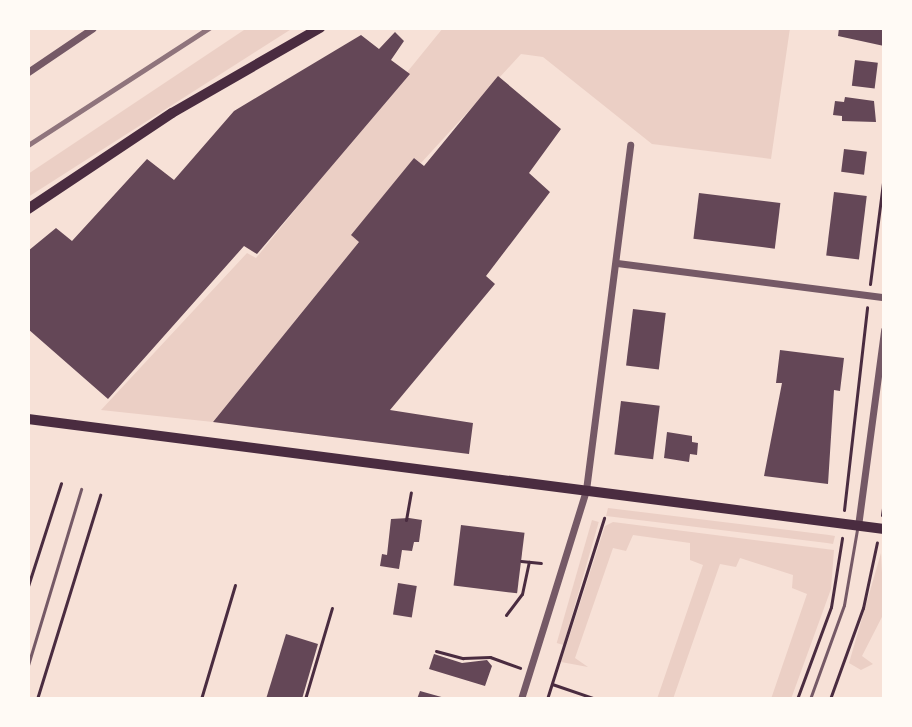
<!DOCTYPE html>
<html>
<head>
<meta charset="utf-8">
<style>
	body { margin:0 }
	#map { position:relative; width:912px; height:727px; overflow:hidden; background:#f7e1d7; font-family:Cabin,sans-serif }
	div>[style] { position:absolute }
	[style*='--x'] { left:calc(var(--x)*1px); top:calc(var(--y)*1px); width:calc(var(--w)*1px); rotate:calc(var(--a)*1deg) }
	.green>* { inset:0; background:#ebcfc5; transform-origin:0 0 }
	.building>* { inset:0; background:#644757; transform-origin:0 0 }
	.path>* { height:3px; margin:-1.5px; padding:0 1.5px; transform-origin:1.5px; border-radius:1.5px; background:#4a2c40 }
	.service>* { height:3px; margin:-1.5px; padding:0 1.5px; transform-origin:1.5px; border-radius:1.5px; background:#755966 }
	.minor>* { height:7px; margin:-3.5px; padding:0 3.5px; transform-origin:3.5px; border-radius:3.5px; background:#755966 }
	.secondary>* { height:10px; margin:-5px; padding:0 5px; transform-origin:5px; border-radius:5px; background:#4a2c40 }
	.rail>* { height:5px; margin:-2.5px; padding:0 2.5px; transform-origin:2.5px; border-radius:2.5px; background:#8f747c }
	span { translate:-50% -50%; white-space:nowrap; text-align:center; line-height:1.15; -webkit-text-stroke:8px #fffaf5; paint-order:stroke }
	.frame { position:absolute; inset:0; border:30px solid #fffaf5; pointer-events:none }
</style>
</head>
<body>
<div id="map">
	<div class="green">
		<i style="clip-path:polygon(247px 28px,293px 28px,28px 197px,28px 174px)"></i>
		<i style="clip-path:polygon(443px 28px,790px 28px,771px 159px,652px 144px,543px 57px,521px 54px,421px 163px,414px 158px,359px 242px,213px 422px,101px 410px,247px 253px,256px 258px)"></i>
		<i style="clip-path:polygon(608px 508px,829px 535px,835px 536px,833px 544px,827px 543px,606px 516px)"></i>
		<i style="left:592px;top:520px;width:7px;height:128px;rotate:16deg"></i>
		<i style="clip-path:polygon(613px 522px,834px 550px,831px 589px,791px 699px,771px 699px,807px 594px,792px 588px,793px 575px,740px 558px,736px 567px,720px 564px,673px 699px,657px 699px,703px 565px,690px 560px,690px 543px,633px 535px,626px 551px,613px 548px,575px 658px,588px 667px,561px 662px,605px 526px)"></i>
		<i style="clip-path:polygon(881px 553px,884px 613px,862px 656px,873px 664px,861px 670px,849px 663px)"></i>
	</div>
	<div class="building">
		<i style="clip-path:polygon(839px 28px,884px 28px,884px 46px,838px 36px)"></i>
		<i style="clip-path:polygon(395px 32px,404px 41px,391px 60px,410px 74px,257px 254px,244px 246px,108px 399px,28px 329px,28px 251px,56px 228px,72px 241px,147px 159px,174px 180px,234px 111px,361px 35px,379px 49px)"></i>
		<i style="left:855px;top:60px;width:23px;height:26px;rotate:7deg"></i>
		<i style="clip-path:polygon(498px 76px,561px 129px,529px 173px,550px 192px,486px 276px,495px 284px,390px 410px,473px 423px,469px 454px,213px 422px,359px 242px,351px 235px,414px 158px,424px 166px)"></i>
		<i style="clip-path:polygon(845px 97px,874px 101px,876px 122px,842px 121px,842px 116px,833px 115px,835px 101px,844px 102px)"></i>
		<i style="left:844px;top:149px;width:23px;height:23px;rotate:7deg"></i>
		<i style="left:834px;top:192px;width:33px;height:64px;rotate:7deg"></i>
		<i style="left:699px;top:193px;width:82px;height:46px;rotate:7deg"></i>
		<i style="left:633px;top:309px;width:33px;height:57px;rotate:7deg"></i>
		<i style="clip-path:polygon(780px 350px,844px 358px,840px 391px,834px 390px,828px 484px,764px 476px,782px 383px,776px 383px)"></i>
		<i style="left:621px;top:401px;width:39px;height:54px;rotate:7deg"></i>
		<i style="clip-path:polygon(667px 432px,692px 436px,692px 442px,698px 443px,697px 455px,690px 454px,689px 462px,664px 458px)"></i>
		<i style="clip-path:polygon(409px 518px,422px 520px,419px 542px,414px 542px,412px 551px,402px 550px,399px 569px,380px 566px,382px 554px,387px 555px,391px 519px)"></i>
		<i style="left:461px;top:525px;width:64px;height:61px;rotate:7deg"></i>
		<i style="left:398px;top:583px;width:19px;height:32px;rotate:9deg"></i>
		<i style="clip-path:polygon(286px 634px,318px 644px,302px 699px,266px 699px)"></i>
		<i style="clip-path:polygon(434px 654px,462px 663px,487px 660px,492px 666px,485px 686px,429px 669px)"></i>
		<i style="clip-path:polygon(420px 691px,445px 698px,445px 699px,417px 699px)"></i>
	</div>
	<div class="path">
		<i style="--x:870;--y:284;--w:111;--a:-82.7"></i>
		<i style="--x:844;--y:510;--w:204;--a:-83.5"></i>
		<i style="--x:882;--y:515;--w:14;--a:-82"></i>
		<i style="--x:406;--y:520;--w:28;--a:-80"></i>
		<i style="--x:521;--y:561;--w:20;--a:6"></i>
		<i style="--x:28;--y:586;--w:108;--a:-72.2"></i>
		<i style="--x:506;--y:615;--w:26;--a:-53"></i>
		<i style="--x:522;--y:594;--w:33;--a:-78"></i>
		<i style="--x:436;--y:651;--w:28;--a:15"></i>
		<i style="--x:463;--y:658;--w:27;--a:-2"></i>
		<i style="--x:490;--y:657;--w:32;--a:20"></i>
		<i style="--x:552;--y:684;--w:46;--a:18.8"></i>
		<i style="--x:37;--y:699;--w:214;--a:-72.8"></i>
		<i style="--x:201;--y:699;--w:119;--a:-73.4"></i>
		<i style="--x:305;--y:699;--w:95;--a:-73.5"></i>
		<i style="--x:547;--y:699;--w:190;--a:-72.5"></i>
		<i style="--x:797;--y:699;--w:98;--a:-69.7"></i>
		<i style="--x:831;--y:607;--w:70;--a:-80.9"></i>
		<i style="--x:830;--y:699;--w:97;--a:-70.1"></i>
		<i style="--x:863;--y:608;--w:67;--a:-78"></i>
	</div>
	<div class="service">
		<i style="--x:28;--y:665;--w:184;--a:-73.2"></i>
		<i style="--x:810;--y:699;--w:100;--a:-70.1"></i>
		<i style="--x:844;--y:605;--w:76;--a:-80.2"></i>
	</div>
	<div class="minor">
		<i style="--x:28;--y:72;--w:78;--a:-34.1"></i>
		<i style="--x:617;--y:263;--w:269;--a:7.3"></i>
		<i style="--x:858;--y:526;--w:198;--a:-82.4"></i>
		<i style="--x:521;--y:699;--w:219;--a:-72.7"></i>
		<i style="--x:586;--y:490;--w:348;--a:-82.7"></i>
	</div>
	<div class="secondary">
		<i style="--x:28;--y:209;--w:173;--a:-33.7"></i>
		<i style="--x:172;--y:113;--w:171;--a:-29.9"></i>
		<i style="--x:28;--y:419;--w:863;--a:7.32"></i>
	</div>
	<div class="rail">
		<i style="--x:28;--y:145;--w:216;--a:-32.9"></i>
	</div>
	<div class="frame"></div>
</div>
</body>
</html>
